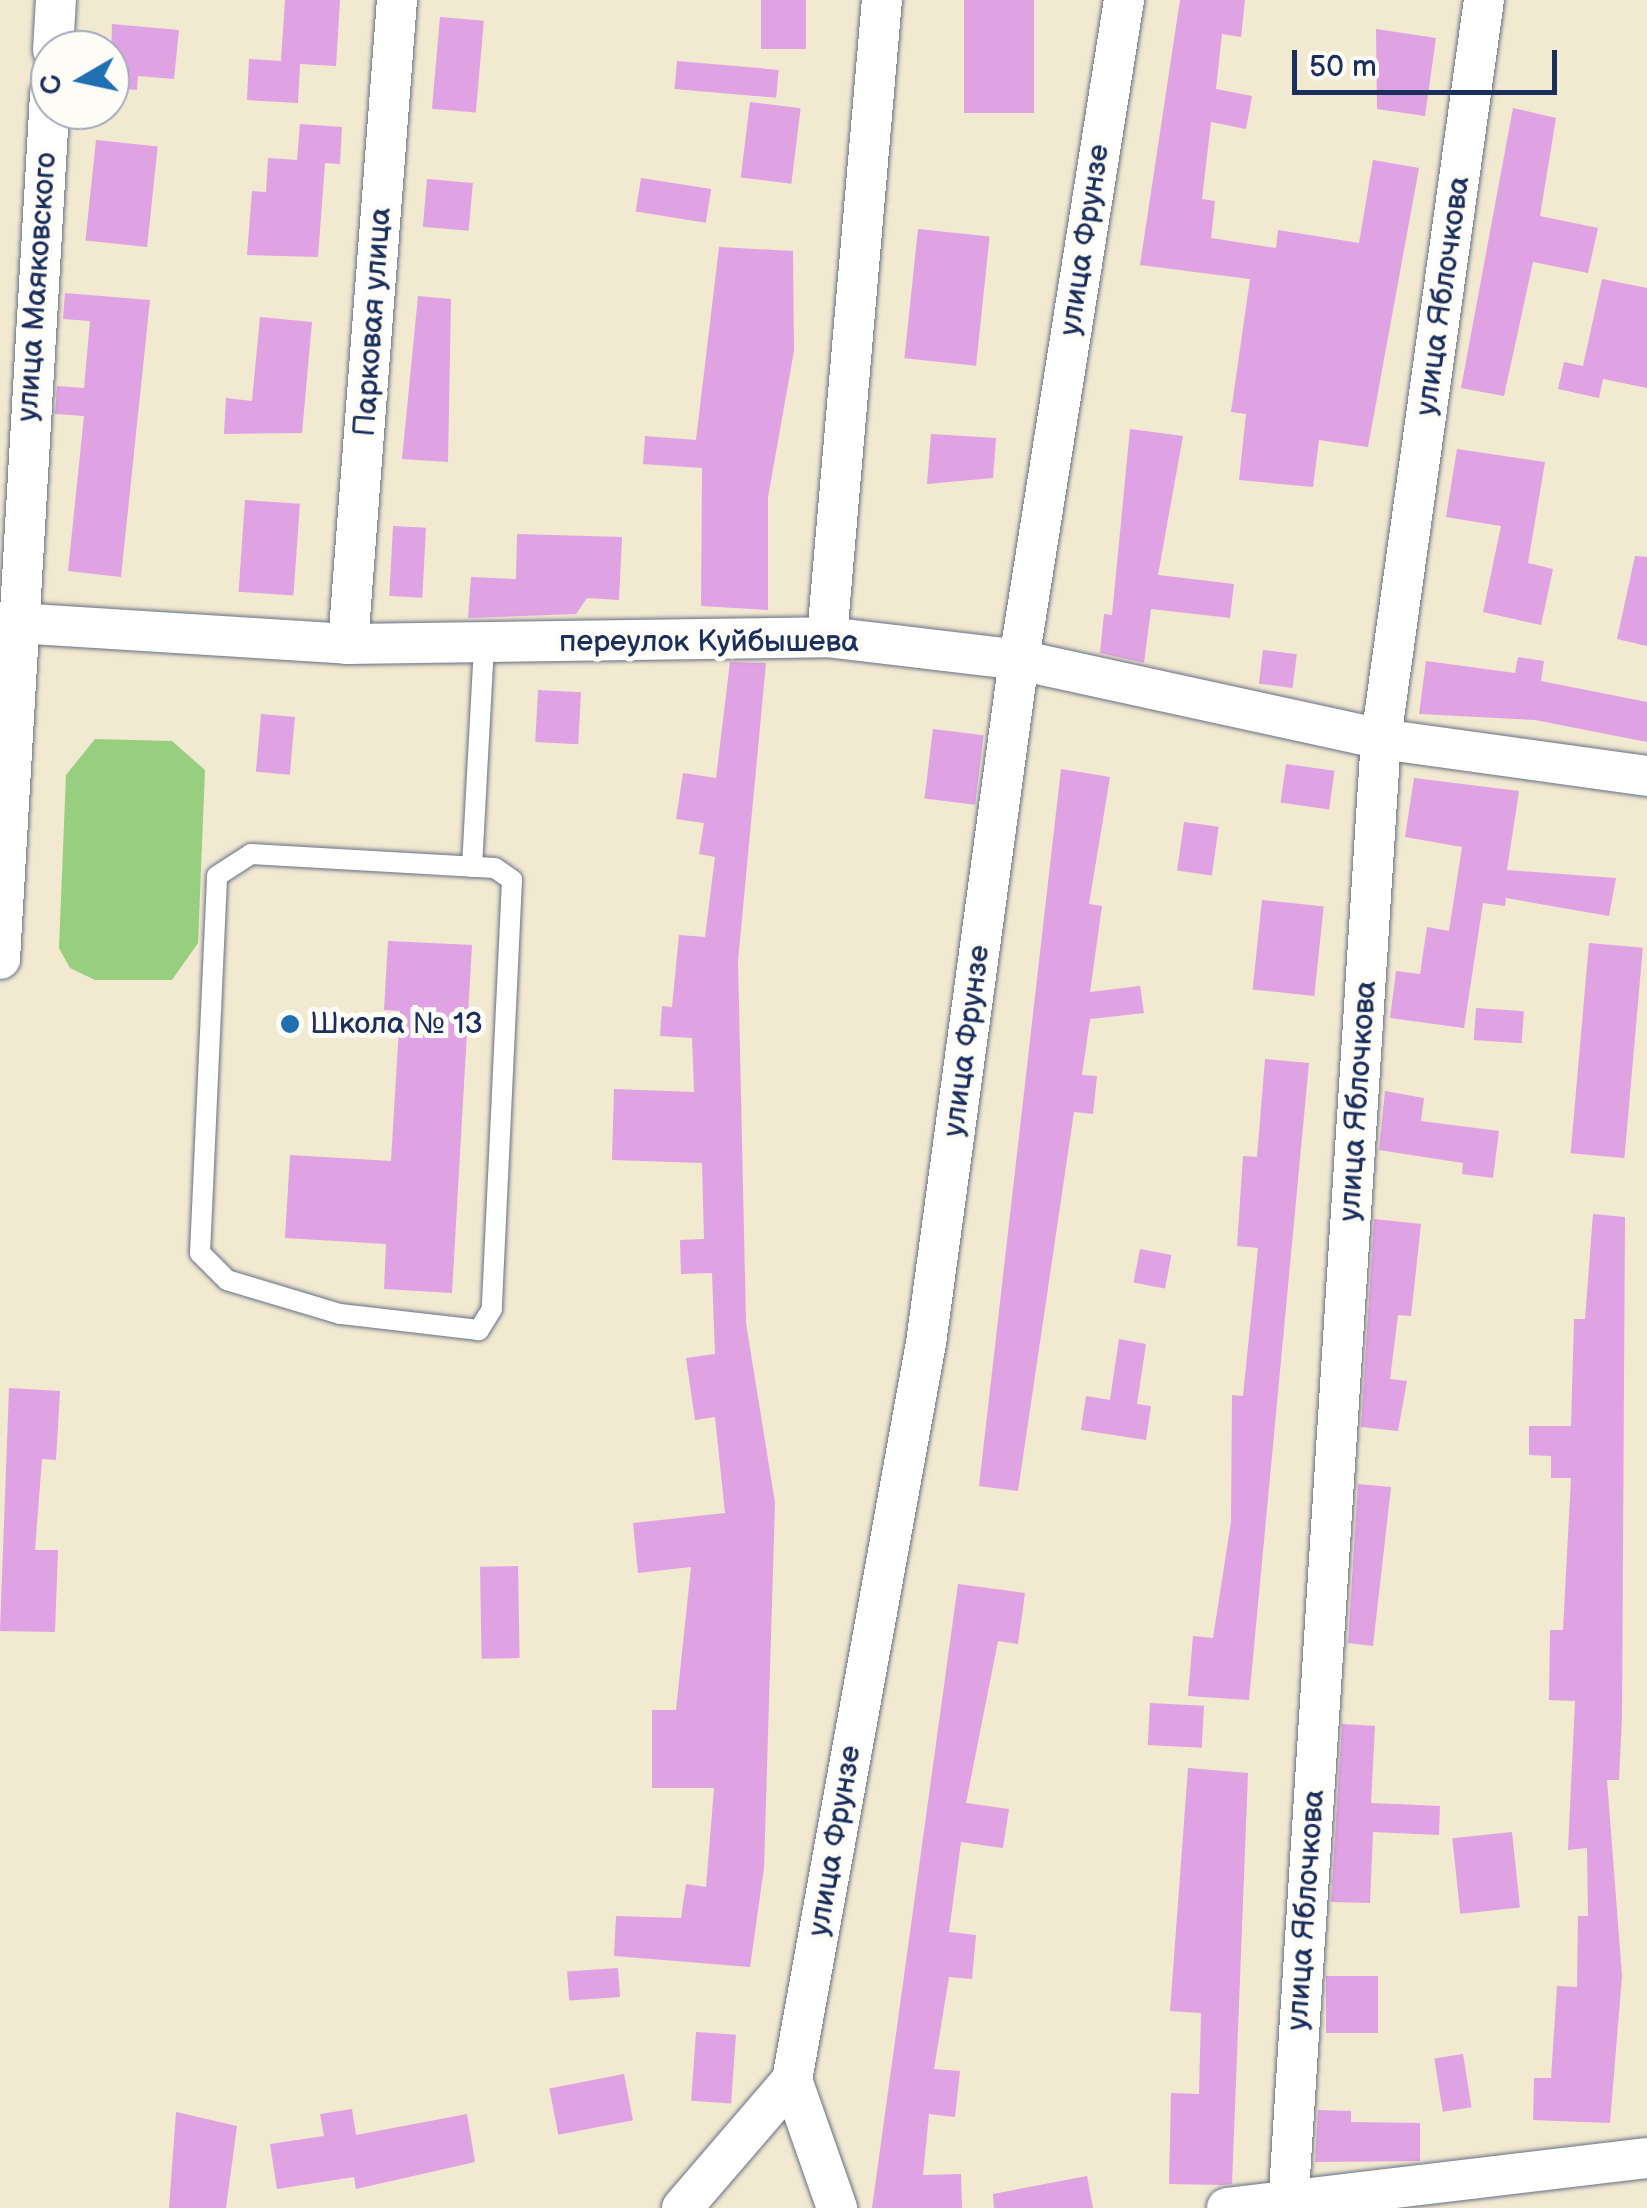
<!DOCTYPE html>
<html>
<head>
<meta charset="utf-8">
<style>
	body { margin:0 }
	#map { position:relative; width:1647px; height:2208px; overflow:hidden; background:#f2e9d1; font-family:"Balsamiq Sans",sans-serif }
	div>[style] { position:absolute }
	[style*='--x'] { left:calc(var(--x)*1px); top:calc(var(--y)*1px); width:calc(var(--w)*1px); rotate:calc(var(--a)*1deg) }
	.green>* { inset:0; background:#97ce80 }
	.building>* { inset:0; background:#dfa2e2; transform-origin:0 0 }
	.roads { filter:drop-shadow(0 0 2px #667086) drop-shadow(0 0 2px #667086) }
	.lane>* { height:20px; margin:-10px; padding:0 10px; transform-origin:10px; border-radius:10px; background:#fff }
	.street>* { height:40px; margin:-20px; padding:0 20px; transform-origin:20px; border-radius:20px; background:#fff }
	.dots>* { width:28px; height:28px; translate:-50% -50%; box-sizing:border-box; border:5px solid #fdfcf7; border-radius:50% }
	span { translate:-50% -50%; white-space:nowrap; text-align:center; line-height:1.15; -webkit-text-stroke:10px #fdfcf7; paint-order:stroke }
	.street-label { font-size:30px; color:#1b2f5e }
	.poi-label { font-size:30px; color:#1b2f5e }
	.left { translate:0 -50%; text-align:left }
	.north { position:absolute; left:30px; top:30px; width:100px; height:100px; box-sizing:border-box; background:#fdfcf7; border:2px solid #a3aaba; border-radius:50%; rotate:261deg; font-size:28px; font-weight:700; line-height:40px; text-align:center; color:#1b2f5e }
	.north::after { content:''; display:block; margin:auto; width:35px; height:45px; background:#1f6fb2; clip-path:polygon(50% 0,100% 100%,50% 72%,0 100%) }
	.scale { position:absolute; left:1292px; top:50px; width:265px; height:45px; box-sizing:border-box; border:5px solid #1b2f5e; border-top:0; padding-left:12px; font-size:30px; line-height:35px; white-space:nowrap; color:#1b2f5e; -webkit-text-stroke:8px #fdfcf7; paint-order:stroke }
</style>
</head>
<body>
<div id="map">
	<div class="green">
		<i style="clip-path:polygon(95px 739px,172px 741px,205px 770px,198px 943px,172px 980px,95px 980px,70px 968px,59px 948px,66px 775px)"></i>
	</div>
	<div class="building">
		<i style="clip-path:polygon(285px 0,340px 0,336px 66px,300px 64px,298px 103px,247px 100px,249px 59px,281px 61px)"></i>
		<i style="left:761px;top:0;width:45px;height:49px"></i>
		<i style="left:964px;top:0;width:70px;height:113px"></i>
		<i style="clip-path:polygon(1180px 0,1245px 0,1241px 37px,1222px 34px,1216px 89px,1252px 96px,1246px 129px,1211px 122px,1202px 199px,1215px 201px,1211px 238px,1276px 248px,1278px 230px,1359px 243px,1373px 160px,1419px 168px,1368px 447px,1319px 440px,1313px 487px,1239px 480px,1246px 414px,1231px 412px,1250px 279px,1140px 265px)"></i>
		<i style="left:440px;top:17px;width:44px;height:92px;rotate:5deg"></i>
		<i style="clip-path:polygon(112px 24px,179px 30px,174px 79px,138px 76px,137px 90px,110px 88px)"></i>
		<i style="clip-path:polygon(1376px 29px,1436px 38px,1425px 116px,1377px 109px)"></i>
		<i style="left:677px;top:61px;width:102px;height:28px;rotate:5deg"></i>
		<i style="left:750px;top:102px;width:51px;height:76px;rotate:7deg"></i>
		<i style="clip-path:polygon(1513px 108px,1556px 118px,1540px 216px,1598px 228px,1588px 273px,1533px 262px,1504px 396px,1461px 388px)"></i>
		<i style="clip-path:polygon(300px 124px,342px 127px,340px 164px,325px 163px,318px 257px,247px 255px,252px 191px,266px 192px,268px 158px,297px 160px)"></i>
		<i style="left:96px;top:140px;width:62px;height:101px;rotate:6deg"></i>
		<i style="left:641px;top:178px;width:71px;height:34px;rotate:9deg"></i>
		<i style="left:427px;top:179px;width:46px;height:48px;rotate:5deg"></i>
		<i style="left:918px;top:229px;width:72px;height:130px;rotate:6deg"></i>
		<i style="clip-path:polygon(719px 247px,793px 251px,794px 351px,768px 497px,768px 610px,701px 606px,702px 468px,643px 464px,645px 436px,696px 440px)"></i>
		<i style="clip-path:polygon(1602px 279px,1647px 288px,1647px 388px,1603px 379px,1599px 398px,1558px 389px,1564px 362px,1583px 366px)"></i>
		<i style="clip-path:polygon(65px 293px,150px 300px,121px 577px,68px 571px,84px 416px,55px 414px,57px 386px,84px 388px,90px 321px,63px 319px)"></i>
		<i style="clip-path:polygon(418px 296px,451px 299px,448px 462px,402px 459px)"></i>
		<i style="clip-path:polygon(260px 317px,312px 322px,302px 433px,224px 434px,226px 398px,252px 401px)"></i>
		<i style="clip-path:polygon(1130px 429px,1183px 436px,1158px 575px,1234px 584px,1230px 618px,1151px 609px,1144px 663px,1100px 653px,1104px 614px,1112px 615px)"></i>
		<i style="clip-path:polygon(931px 434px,996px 438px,993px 478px,927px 484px)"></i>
		<i style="clip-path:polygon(1457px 449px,1545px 462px,1528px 563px,1553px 569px,1541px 625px,1483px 612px,1501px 526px,1446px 517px)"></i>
		<i style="left:245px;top:500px;width:55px;height:92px;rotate:4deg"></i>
		<i style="left:393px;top:526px;width:33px;height:70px;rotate:3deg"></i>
		<i style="clip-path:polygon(517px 534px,622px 537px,619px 600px,587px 598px,576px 614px,468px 618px,471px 577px,516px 579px)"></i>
		<i style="clip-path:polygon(1635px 556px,1647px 557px,1647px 646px,1617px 639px)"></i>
		<i style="left:1263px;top:650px;width:34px;height:34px;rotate:7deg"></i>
		<i style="clip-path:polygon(1518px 657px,1544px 661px,1541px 681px,1647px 702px,1647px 742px,1535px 720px,1419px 714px,1426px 661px,1515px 673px)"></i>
		<i style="clip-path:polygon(730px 662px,766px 663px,738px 961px,746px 1323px,775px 1503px,764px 1868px,750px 1967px,614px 1956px,616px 1916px,681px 1918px,686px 1884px,706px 1887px,714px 1788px,652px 1788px,652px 1710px,676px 1710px,691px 1567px,638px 1573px,633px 1523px,725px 1513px,715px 1417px,695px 1420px,686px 1358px,715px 1354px,712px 1273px,681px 1274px,680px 1240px,704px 1239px,702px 1163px,612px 1160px,614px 1089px,694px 1092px,692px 1038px,660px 1036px,662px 1006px,672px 1007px,679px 935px,705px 937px,715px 857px,699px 854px,704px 823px,676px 819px,683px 773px,716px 778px)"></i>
		<i style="left:538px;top:690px;width:43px;height:52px;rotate:3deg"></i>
		<i style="left:261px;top:714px;width:34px;height:58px;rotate:5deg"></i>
		<i style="left:933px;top:729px;width:51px;height:70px;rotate:7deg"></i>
		<i style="left:1286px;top:764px;width:49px;height:39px;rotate:8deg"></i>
		<i style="clip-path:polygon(1061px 769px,1110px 777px,1089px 904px,1102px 906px,1090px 992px,1140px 986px,1144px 1013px,1090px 1019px,1082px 1075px,1097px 1076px,1093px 1114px,1074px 1112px,1018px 1491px,979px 1486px)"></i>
		<i style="clip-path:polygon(1414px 778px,1519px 791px,1507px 870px,1616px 878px,1609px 916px,1506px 898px,1505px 906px,1483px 903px,1464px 1028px,1390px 1018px,1396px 971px,1420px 974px,1427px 927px,1449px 931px,1462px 847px,1405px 837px)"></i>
		<i style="left:1184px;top:822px;width:35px;height:49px;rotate:8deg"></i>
		<i style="left:1262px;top:900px;width:62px;height:90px;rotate:6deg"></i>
		<i style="clip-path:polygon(388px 941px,472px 945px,452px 1293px,384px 1289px,386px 1244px,285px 1238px,290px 1155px,391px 1161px,400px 1011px,384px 1010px)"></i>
		<i style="left:1589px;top:943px;width:54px;height:211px;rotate:5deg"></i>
		<i style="left:1476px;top:1008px;width:48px;height:32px;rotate:4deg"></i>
		<i style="clip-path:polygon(1265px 1059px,1309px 1063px,1249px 1700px,1188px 1696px,1193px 1636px,1213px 1638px,1231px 1522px,1232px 1395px,1243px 1396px,1258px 1248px,1237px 1246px,1243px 1156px,1257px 1157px)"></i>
		<i style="clip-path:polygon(1385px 1091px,1424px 1098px,1421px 1121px,1499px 1131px,1493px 1178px,1462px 1174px,1463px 1163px,1379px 1150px)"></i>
		<i style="clip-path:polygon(1593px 1214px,1625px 1217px,1622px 1717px,1619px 1780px,1607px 1780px,1622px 1976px,1610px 2123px,1533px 2120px,1534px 2078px,1551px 2078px,1557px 1986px,1577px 1987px,1578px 1916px,1588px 1916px,1587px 1848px,1568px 1850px,1575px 1701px,1549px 1700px,1550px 1630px,1563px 1630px,1571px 1478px,1551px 1478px,1551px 1456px,1529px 1455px,1529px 1426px,1571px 1426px,1574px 1319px,1585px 1319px)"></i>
		<i style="clip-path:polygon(1374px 1219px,1421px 1224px,1411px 1316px,1398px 1315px,1390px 1379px,1407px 1381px,1398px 1431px,1361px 1427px)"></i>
		<i style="left:1140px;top:1249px;width:32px;height:34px;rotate:11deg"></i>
		<i style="clip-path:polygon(1119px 1339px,1146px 1344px,1137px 1404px,1151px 1406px,1146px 1440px,1081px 1430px,1086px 1396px,1110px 1400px)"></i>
		<i style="clip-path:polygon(9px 1388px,60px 1391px,56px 1460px,42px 1459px,35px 1550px,58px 1550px,55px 1632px,0 1631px)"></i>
		<i style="clip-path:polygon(1358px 1484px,1391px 1487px,1373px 1646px,1348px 1643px)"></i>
		<i style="left:518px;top:1566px;width:92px;height:38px;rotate:89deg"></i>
		<i style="clip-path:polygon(958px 1584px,1025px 1593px,1018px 1644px,998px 1641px,966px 1803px,1009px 1809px,1003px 1848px,961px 1842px,949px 1932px,976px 1935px,972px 1979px,949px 1977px,934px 2069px,960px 2071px,955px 2117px,929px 2114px,923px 2175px,961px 2174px,962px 2208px,872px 2208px)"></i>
		<i style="left:1150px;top:1703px;width:54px;height:42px;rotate:3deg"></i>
		<i style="clip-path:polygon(1342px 1724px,1375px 1726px,1371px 1803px,1440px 1806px,1439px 1835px,1373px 1832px,1370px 1903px,1331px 1902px)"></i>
		<i style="clip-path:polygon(1188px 1768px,1248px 1773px,1232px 2184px,1222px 2185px,1169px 2184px,1171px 2093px,1199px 2094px,1201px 2013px,1170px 2011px)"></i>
		<i style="left:1512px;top:1832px;width:76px;height:60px;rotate:84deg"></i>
		<i style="left:618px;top:1968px;width:29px;height:51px;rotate:86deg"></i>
		<i style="left:1326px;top:1976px;width:52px;height:57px"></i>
		<i style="left:696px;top:2032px;width:40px;height:69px;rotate:4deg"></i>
		<i style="left:1463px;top:2054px;width:54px;height:29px;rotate:81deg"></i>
		<i style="left:624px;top:2074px;width:47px;height:76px;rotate:79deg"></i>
		<i style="clip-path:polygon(352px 2109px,356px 2135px,467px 2114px,475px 2162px,356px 2189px,354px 2177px,277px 2189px,270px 2144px,324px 2136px,320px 2114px)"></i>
		<i style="clip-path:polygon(1318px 2110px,1351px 2111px,1351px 2122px,1420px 2123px,1420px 2161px,1315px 2162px)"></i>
		<i style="clip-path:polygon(176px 2112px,237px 2126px,226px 2208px,169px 2208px)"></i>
		<i style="clip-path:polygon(1087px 2176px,1093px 2208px,994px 2208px,993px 2194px)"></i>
	</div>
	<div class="roads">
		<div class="lane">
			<i style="--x:251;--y:854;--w:244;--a:3.3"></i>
			<i style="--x:495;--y:868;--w:21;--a:35"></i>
			<i style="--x:512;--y:880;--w:429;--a:92.7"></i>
			<i style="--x:492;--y:1309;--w:25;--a:122"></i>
			<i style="--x:479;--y:1330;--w:140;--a:-173.4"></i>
			<i style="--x:340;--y:1314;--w:118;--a:-163.3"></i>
			<i style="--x:227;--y:1280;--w:38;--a:-135"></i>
			<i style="--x:200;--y:1253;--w:377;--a:-87.4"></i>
			<i style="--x:217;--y:876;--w:40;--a:-32.9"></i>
			<i style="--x:472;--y:867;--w:225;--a:-86.9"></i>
		</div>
		<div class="street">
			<i style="--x:53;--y:50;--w:50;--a:-86.6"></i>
			<i style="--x:0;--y:622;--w:349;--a:3.6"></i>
			<i style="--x:348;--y:644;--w:479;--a:-0.8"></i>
			<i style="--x:827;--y:637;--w:193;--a:6.8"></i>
			<i style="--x:1019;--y:660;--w:371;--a:12.3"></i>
			<i style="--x:1381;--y:739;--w:269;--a:7.9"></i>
			<i style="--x:827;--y:637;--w:639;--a:-85.07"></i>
			<i style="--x:348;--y:644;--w:646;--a:-85.65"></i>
			<i style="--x:0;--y:959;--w:866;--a:-86.69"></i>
			<i style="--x:792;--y:2080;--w:136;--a:70.6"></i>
			<i style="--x:682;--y:2208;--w:169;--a:-49.3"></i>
			<i style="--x:792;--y:2080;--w:749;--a:-79.7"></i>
			<i style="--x:926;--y:1343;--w:689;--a:-82.25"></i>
			<i style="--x:1019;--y:660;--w:668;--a:-80.96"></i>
			<i style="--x:1227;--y:2208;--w:423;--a:-6.8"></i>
			<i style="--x:1288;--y:2208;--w:1472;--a:-86.38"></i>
			<i style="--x:1381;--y:739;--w:746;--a:-82.07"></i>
		</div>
	</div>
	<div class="dots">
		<i style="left:290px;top:1024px;background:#1f6fb2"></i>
	</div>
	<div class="street-label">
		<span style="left:1085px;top:240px;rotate:-81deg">улица Фрунзе</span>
		<span style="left:37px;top:287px;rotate:-86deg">улица Маяковского</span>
		<span style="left:1443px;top:296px;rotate:-82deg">улица Яблочкова</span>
		<span style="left:373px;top:322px;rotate:-86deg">Парковая улица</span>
		<span style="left:709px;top:642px">переулок Куйбышева</span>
		<span style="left:967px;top:1041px;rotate:-82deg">улица Фрунзе</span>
		<span style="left:1358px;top:1101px;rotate:-86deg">улица Яблочкова</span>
		<span style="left:835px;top:1841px;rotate:-80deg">улица Фрунзе</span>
		<span style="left:1306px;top:1910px;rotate:-86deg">улица Яблочкова</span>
	</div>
	<div class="poi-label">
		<span class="left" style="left:310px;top:1024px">Школа № 13</span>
	</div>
	<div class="north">С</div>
	<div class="scale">50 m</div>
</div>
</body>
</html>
